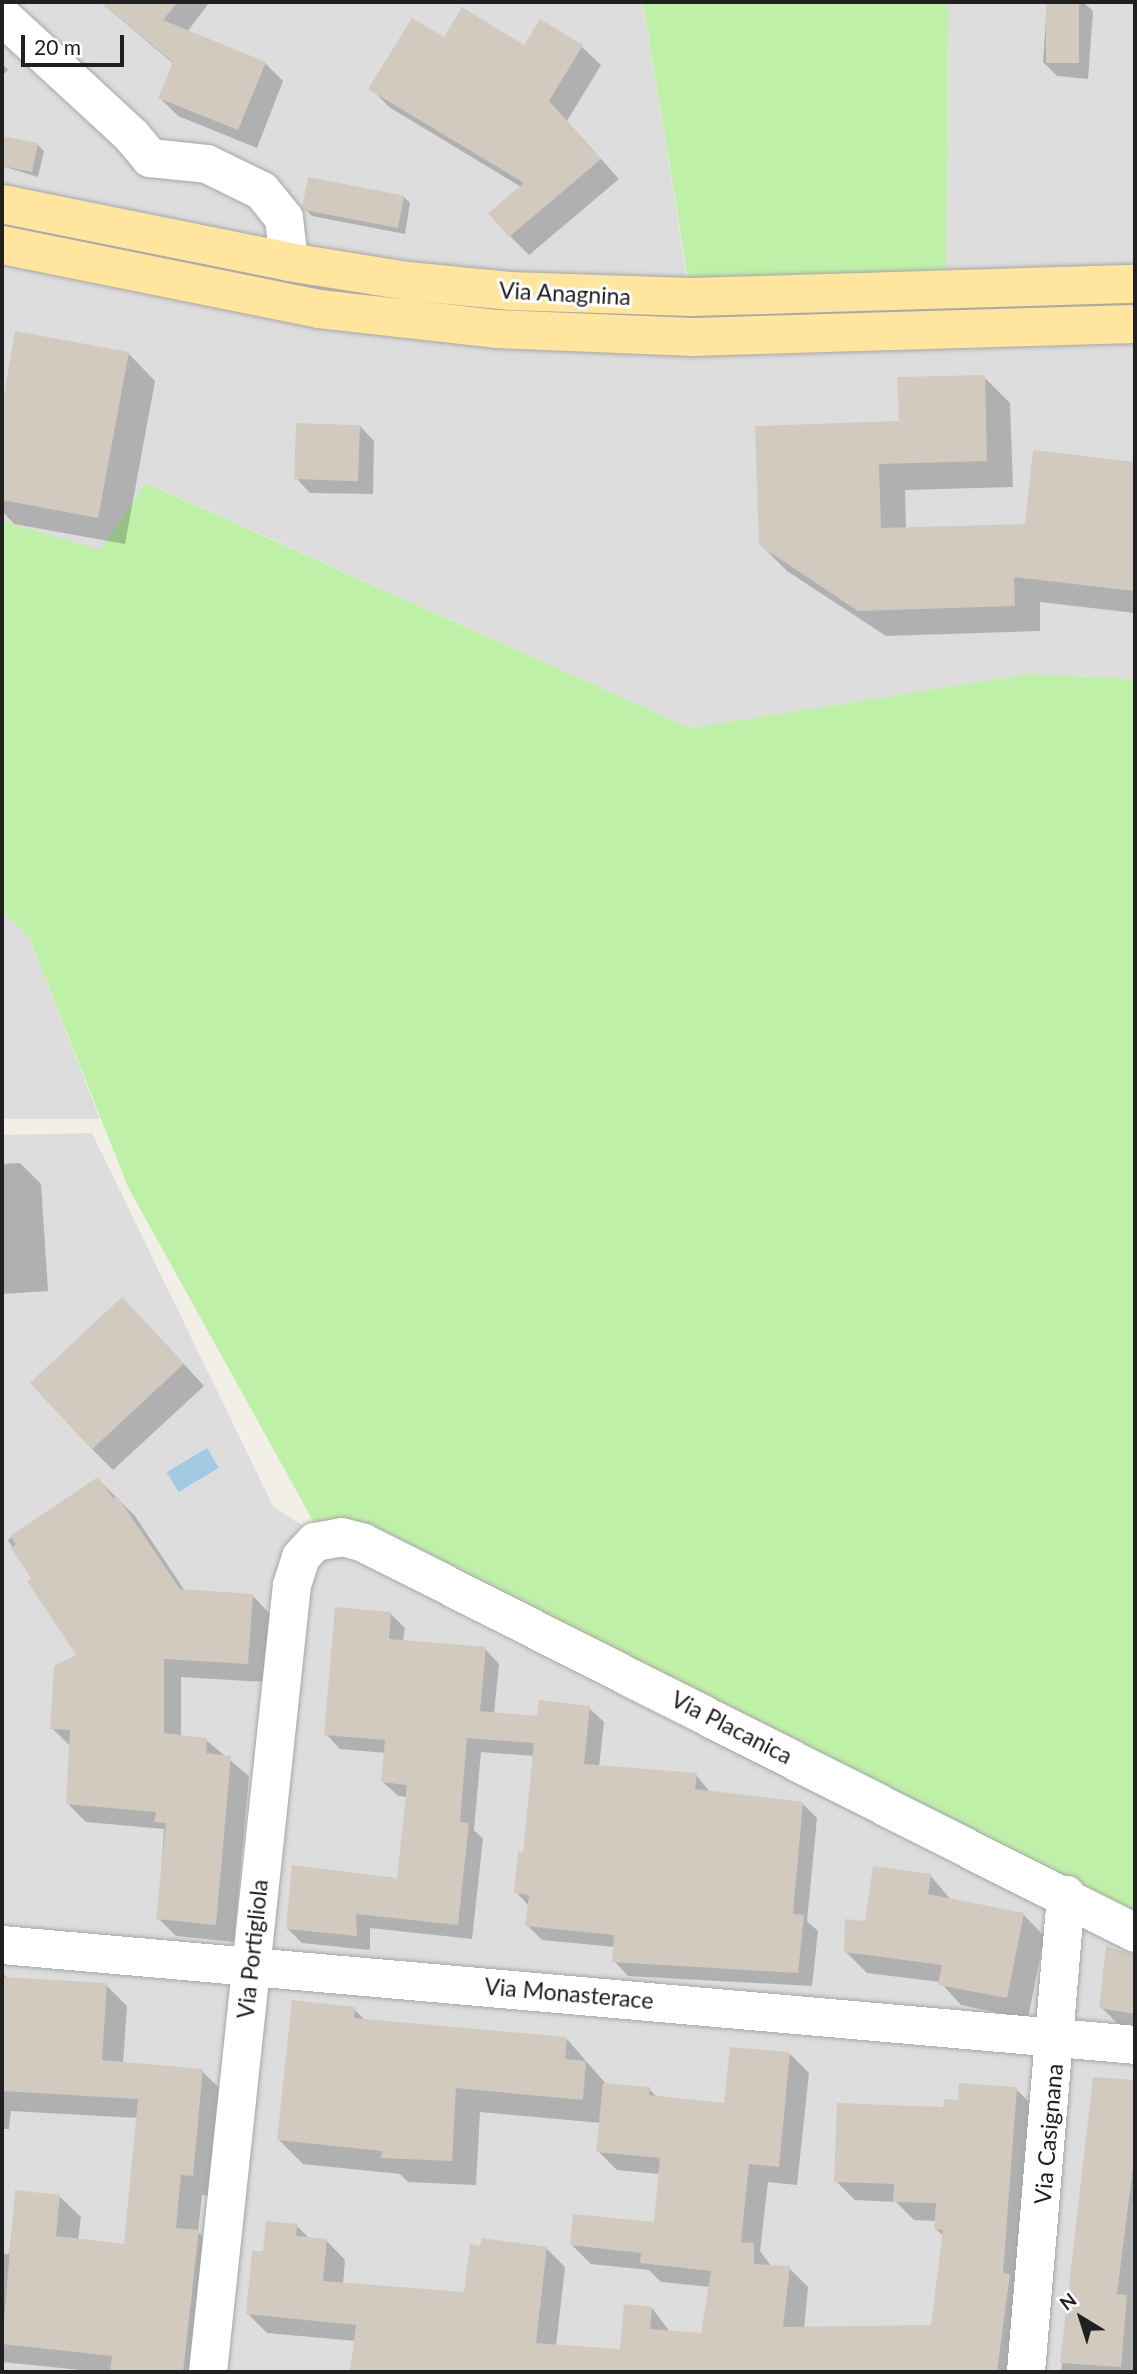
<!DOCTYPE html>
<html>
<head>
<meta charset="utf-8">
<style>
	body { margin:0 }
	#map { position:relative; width:1137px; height:2374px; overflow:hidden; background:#f2f0e6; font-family:Lato,sans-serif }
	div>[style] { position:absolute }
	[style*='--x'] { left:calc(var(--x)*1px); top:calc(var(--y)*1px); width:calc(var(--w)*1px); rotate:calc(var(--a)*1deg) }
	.residential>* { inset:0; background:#dedddd }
	.grass>* { inset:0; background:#bff0a8 }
	.water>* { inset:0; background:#a2cae3; transform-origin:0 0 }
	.shadow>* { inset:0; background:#0003 }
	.building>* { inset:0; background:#d2cabe; transform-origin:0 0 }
	.roads { filter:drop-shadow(0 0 2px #a7a7a7) drop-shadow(0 0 2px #a7a7a7) }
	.minor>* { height:38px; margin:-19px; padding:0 19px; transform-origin:19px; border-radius:19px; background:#fff }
	.major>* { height:38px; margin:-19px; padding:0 19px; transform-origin:19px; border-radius:19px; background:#ffe59d }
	span { translate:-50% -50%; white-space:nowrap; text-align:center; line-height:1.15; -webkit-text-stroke:6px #fff; paint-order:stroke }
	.street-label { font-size:23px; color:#202020 }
	.frame { position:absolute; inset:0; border:4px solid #202020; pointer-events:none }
	.north { position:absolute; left:1046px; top:2283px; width:70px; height:70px; -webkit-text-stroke:5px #fff; paint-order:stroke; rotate:322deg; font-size:19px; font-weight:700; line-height:28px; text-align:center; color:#202020 }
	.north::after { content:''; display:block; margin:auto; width:24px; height:32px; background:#202020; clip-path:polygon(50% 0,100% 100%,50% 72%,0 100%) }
	.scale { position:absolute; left:21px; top:35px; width:103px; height:32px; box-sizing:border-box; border:4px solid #202020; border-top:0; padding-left:9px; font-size:21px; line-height:24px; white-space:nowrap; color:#202020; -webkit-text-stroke:5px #fff; paint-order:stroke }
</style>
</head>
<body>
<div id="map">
	<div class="residential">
		<i style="clip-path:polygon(2px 2px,643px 2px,690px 296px,946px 292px,948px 2px,1135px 2px,1135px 679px,1029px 674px,690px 728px,147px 483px,100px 551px,2px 521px)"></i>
		<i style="clip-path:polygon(2px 913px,16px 920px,29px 937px,100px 1119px,2px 1119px)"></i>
		<i style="clip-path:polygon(92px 1133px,273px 1506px,323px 1539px,1135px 1953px,1135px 2372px,2px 2372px,2px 1135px)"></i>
	</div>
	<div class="grass">
		<i style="clip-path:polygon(643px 2px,948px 2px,946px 292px,691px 297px)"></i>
		<i style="clip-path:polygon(146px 483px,690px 728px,1029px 674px,1135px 679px,1135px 1933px,323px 1539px,128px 1187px,29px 937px,2px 912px,2px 521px,100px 550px)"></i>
	</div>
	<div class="water">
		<i style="left:207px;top:1448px;width:23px;height:47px;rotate:59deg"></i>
	</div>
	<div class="shadow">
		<i style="clip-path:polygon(100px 2px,210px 2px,187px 32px,265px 63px,283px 81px,257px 148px,178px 116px,160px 98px,174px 64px)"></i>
		<i style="clip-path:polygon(1047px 2px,1083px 2px,1093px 11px,1088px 79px,1057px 76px,1043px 62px)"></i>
		<i style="clip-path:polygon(541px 21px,582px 47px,601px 65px,567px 121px,619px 179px,529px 255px,510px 236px,521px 187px,389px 107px,371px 88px,445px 40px,525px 48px)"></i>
		<i style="clip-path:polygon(2px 63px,8px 70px,2px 76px)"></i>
		<i style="clip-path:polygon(5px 138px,37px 144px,44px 151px,38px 177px,2px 166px)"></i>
		<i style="clip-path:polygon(404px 197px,410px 203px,405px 234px,312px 216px,305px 209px)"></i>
		<i style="clip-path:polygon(17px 333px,128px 353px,155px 381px,125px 544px,14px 524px,2px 511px,2px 416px)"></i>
		<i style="clip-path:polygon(984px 377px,1010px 403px,1013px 487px,905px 490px,906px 529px,1026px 525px,1035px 452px,1135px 463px,1135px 613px,1040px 602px,1040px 631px,886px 636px,787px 571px,760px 544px,900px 423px)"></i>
		<i style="clip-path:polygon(360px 426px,374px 441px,373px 494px,310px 493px,296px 478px)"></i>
		<i style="clip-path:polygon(20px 1163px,41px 1184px,48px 1291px,2px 1294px,2px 1164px)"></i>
		<i style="clip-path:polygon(143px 1320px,204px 1386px,113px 1470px,92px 1449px)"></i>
		<i style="clip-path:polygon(98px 1479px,135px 1516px,185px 1591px,252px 1595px,270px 1614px,266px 1682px,181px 1677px,181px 1737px,206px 1740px,249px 1776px,234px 1942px,176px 1936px,158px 1918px,164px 1829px,86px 1822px,68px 1804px,70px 1746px,52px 1728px,79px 1656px,8px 1540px)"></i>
		<i style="clip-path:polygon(390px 1613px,405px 1628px,403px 1642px,485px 1649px,499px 1664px,494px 1714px,539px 1717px,589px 1708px,604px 1722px,599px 1767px,696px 1775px,710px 1792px,802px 1803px,817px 1818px,807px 1921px,818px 1931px,812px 1986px,628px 1976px,614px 1961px,615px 1947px,542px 1940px,527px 1925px,529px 1906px,516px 1892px,525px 1854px,535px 1756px,481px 1752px,474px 1830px,483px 1839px,472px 1939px,370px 1928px,370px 1950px,302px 1943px,288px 1929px,399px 1880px,408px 1797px,398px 1796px,383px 1782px,386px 1753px,340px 1749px,326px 1734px)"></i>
		<i style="clip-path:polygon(930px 1875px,951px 1900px,1023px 1914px,1044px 1936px,1028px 2019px,961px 2005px,940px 1982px,867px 1973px,846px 1952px,867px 1923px)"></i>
		<i style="clip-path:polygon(1107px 1948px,1135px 1957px,1135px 2031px,1122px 2028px,1101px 2007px)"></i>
		<i style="clip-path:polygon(2px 1973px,9px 1979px,106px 1985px,127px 2006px,123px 2064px,202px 2071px,223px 2092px,214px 2196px,202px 2195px,198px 2232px,219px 2253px,206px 2372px,100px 2372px,2px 2362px,2px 2254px,9px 2254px,17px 2192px,59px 2196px,81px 2217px,78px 2241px,126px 2246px,138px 2118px,11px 2111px,9px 2129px,2px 2129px)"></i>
		<i style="clip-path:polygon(354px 2009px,366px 2021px,566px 2038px,607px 2085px,649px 2089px,658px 2098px,726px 2105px,790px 2054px,809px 2073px,797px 2185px,768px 2182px,760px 2251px,772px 2267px,789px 2268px,808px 2287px,804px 2329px,933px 2327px,944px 2237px,936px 2229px,937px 2221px,914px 2220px,896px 2202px,855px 2200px,836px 2181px,945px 2109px,1016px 2089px,1035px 2108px,1018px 2372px,352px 2372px,356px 2341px,267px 2333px,248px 2314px,265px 2253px,296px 2225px,310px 2239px,326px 2240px,345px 2260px,343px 2285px,465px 2294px,546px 2248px,565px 2267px,556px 2346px,622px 2351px,652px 2308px,670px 2332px,703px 2335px,710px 2287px,661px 2282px,649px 2270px,591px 2264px,572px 2245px,655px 2224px,660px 2174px,617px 2170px,598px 2151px,601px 2123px,480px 2112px,476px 2185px,408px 2182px,400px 2174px,303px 2164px,279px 2140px)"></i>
		<i style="clip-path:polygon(1094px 2079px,1135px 2081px,1135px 2372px,1061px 2372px)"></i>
	</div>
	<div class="building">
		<i style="clip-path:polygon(100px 2px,178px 2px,163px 20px,266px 62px,238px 130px,158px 98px,173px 62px)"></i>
		<i style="left:1046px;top:2px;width:33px;height:61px"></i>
		<i style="clip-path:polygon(462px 7px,524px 45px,540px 19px,583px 45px,549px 101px,601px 159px,509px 237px,488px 213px,524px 183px,368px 89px,412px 18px,444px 37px)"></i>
		<i style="clip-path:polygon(2px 136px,38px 143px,32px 172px,2px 166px)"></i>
		<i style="left:308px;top:177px;width:98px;height:33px;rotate:11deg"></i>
		<i style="clip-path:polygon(15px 331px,129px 352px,98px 518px,2px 500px,2px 406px)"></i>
		<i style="clip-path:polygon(985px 375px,987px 461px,879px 464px,881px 528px,1025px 524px,1033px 450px,1135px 462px,1135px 591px,1014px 577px,1015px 606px,858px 611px,759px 545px,755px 426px,899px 421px,897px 377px)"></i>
		<i style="left:296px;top:423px;width:64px;height:56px;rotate:2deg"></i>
		<i style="left:122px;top:1297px;width:91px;height:126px;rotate:47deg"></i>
		<i style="clip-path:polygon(98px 1477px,113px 1498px,117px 1496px,180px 1589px,253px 1594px,248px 1664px,164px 1659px,164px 1733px,207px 1738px,206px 1753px,231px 1756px,216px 1925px,156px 1919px,166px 1823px,154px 1822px,156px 1812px,66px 1804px,70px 1730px,50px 1729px,54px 1666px,76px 1655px,27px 1581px,32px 1579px,11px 1548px,16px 1544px,10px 1536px)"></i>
		<i style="clip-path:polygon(335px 1607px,391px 1612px,389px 1639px,486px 1647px,480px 1711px,537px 1716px,539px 1700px,590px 1706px,584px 1764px,697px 1773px,695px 1789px,803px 1802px,793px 1914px,804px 1915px,798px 1973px,612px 1962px,614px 1935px,525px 1926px,529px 1895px,514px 1893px,518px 1851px,523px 1852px,534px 1743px,467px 1738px,460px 1822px,469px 1823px,458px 1925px,356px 1914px,357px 1936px,286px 1929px,292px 1865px,397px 1878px,407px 1785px,381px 1782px,385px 1740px,324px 1735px)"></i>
		<i style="clip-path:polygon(873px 1866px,931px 1874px,928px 1894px,1024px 1913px,1007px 1998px,938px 1985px,942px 1965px,844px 1952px,845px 1919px,865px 1921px)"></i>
		<i style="clip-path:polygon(1106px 1946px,1135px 1955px,1135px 2014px,1099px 2008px)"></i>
		<i style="clip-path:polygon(2px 1977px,107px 1983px,102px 2060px,203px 2069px,193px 2176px,181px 2175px,176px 2228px,199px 2230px,183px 2372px,110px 2372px,112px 2356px,2px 2344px,15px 2190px,60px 2195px,56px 2236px,124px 2244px,138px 2099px,2px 2091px)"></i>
		<i style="clip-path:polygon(292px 2000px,355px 2007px,354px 2018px,567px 2037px,565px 2059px,586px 2061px,583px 2100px,456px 2088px,452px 2161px,381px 2158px,382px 2151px,277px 2140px)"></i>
		<i style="clip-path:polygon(730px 2047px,790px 2052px,779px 2167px,749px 2164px,741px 2242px,754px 2243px,754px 2264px,790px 2266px,783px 2327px,931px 2325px,943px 2230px,934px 2229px,936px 2203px,893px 2202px,894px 2184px,834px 2182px,837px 2103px,943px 2107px,944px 2099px,958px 2100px,959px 2083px,1017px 2087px,1003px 2273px,1010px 2274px,997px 2372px,350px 2372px,356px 2325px,246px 2314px,252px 2251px,263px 2251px,266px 2221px,297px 2224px,296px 2236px,327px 2239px,323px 2281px,464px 2292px,470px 2244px,480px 2246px,482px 2238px,547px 2247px,536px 2343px,620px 2349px,624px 2304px,652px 2307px,650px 2329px,701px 2333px,711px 2271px,640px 2263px,641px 2253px,570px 2245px,573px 2214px,654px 2222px,660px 2158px,596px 2152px,603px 2083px,650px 2087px,649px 2095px,724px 2103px)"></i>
		<i style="clip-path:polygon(1093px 2077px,1135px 2080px,1135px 2151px,1117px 2294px,1127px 2295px,1121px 2367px,1060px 2363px)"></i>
	</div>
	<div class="roads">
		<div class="minor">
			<i style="--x:2;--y:16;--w:176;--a:42.7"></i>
			<i style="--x:131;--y:135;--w:30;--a:50"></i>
			<i style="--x:150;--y:158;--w:57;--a:6"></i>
			<i style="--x:207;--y:164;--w:61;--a:26.1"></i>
			<i style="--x:262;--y:191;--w:35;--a:51"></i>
			<i style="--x:284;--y:218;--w:44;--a:83.5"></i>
			<i style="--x:2;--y:1945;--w:1137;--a:5.04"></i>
			<i style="--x:208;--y:2372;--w:791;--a:-83.91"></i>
			<i style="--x:292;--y:1585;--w:29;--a:-72"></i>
			<i style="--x:301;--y:1557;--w:21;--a:-47"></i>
			<i style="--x:315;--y:1542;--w:27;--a:-10"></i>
			<i style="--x:342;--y:1537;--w:23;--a:15"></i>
			<i style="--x:364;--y:1543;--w:864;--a:26.83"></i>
			<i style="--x:1026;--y:2372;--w:479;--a:-85.2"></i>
		</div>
		<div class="major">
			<i style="--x:2;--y:204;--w:293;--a:11.4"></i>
			<i style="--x:289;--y:262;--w:120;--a:9.1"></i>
			<i style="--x:407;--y:281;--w:103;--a:5.5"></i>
			<i style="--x:510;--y:291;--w:181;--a:1.9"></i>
			<i style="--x:691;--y:297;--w:444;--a:-1.7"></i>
			<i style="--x:2;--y:245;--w:323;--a:11.4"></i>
			<i style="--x:319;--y:309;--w:178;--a:6.4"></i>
			<i style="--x:496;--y:329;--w:197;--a:2.3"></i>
			<i style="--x:693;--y:337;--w:442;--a:-1.7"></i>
		</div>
	</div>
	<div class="street-label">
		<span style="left:565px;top:293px;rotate:3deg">Via Anagnina</span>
		<span style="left:732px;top:1727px;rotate:27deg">Via Placanica</span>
		<span style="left:252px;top:1949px;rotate:-84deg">Via Portigliola</span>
		<span style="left:569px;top:1993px;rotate:5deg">Via Monasterace</span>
		<span style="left:1048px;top:2134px;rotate:-85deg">Via Casignana</span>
	</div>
	<div class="frame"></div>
	<div class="north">N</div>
	<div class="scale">20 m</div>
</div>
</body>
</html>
